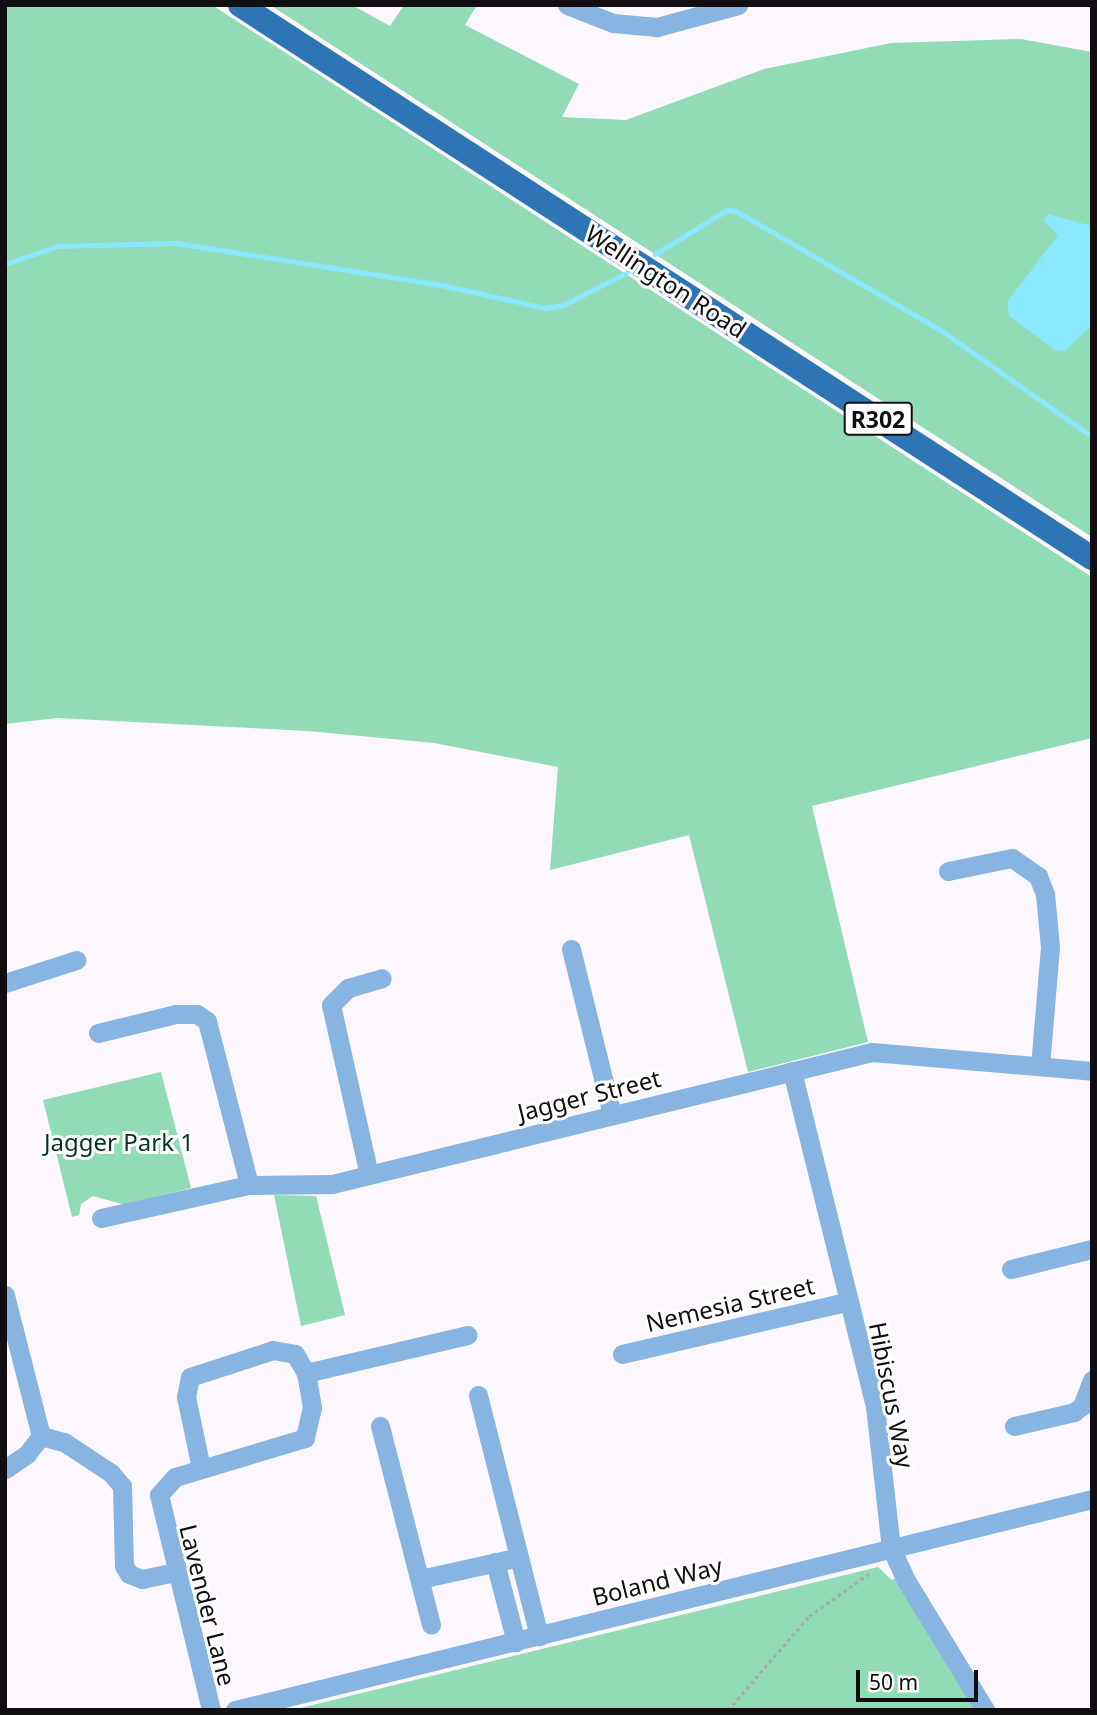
<!DOCTYPE html>
<html>
<head>
<meta charset="utf-8">
<style>
	body { margin:0 }
	#map { position:relative; width:1097px; height:1715px; overflow:hidden; background:#fcf7fe; font-family:"Noto Sans",sans-serif }
	div>[style] { position:absolute }
	[style*='--x'] { left:calc(var(--x)*1px); top:calc(var(--y)*1px); width:calc(var(--w)*1px); rotate:calc(var(--a)*1deg) }
	.green>* { inset:0; background:#91dbb6 }
	.water>* { inset:0; background:#89e7ff }
	.stream>* { height:5px; margin:-2.5px; padding:0 2.5px; transform-origin:2.5px; border-radius:2.5px; background:#89e7ff }
	.path>* { height:2.5px; margin-top:-1.25px; transform-origin:0; background:repeating-linear-gradient(90deg,#aca8ae 0 3.5px,transparent 0 7px) }
	.minor>* { height:19px; margin:-9.5px; padding:0 9.5px; transform-origin:9.5px; border-radius:9.5px; background:#87b4e0 }
	.major>* { height:24px; margin:-12px; padding:0 12px; transform-origin:12px; border-radius:12px; background:#2d75b4 }
	span { translate:-50% -50%; white-space:nowrap; text-align:center; line-height:1.15; -webkit-text-stroke:6px #fff; paint-order:stroke }
	.shield-label span { padding:2px 5px; background:#fff; border:2px solid; border-radius:5px; -webkit-text-stroke-width:0 }
	.shield-label { font-size:23px; color:#100e10; font-weight:700 }
	.street-label { font-size:24px; color:#100e10 }
	.park-label { font-size:24px; color:#043421 }
	.frame { position:absolute; inset:0; border:7px solid #100e10; pointer-events:none }
	.scale { position:absolute; left:856px; top:1670px; width:122px; height:32px; box-sizing:border-box; border:4px solid #100e10; border-top:0; padding-left:9px; font-size:21px; line-height:24px; white-space:nowrap; color:#100e10; -webkit-text-stroke:5px #fff; paint-order:stroke }
</style>
</head>
<body>
<div id="map">
	<div class="green">
		<i style="clip-path:polygon(5px 5px,212px 5px,1092px 577px,1092px 738px,812px 806px,868px 1042px,748px 1072px,689px 835px,550px 870px,558px 767px,434px 743px,308px 731px,57px 718px,5px 724px)"></i>
		<i style="clip-path:polygon(270px 5px,352px 5px,390px 26px,404px 5px,477px 5px,465px 25px,579px 84px,562px 117px,626px 120px,764px 69px,891px 43px,1021px 39px,1092px 52px,1092px 537px)"></i>
		<i style="clip-path:polygon(161px 1072px,191px 1188px,125px 1205px,93px 1196px,81px 1204px,79px 1215px,72px 1217px,43px 1100px)"></i>
		<i style="clip-path:polygon(274px 1195px,316px 1196px,345px 1315px,301px 1326px)"></i>
		<i style="clip-path:polygon(878px 1567px,892px 1580px,895px 1578px,976px 1710px,292px 1710px)"></i>
	</div>
	<div class="water">
		<i style="clip-path:polygon(1048px 214px,1092px 226px,1092px 325px,1065px 351px,1055px 350px,1009px 316px,1007px 302px,1058px 235px,1044px 221px)"></i>
	</div>
	<div class="stream">
		<i style="--x:655;--y:254;--w:84;--a:-31.4"></i>
		<i style="--x:727;--y:210;--w:9;--a:6"></i>
		<i style="--x:736;--y:211;--w:238;--a:30.2"></i>
		<i style="--x:942;--y:331;--w:184;--a:35.2"></i>
		<i style="--x:5;--y:264;--w:56;--a:-18.8"></i>
		<i style="--x:58;--y:246;--w:118;--a:-1.5"></i>
		<i style="--x:176;--y:243;--w:273;--a:9"></i>
		<i style="--x:446;--y:286;--w:101;--a:12.5"></i>
		<i style="--x:545;--y:308;--w:18;--a:-9"></i>
		<i style="--x:563;--y:305;--w:71;--a:-26.9"></i>
	</div>
	<div class="path">
		<i style="--x:728;--y:1710;--w:124;--a:-49.2"></i>
		<i style="--x:809;--y:1616;--w:75;--a:-35.2"></i>
	</div>
	<div class="minor">
		<i style="--x:567;--y:5;--w:49;--a:21.4"></i>
		<i style="--x:613;--y:23;--w:44;--a:5.2"></i>
		<i style="--x:657;--y:27;--w:84;--a:-15.2"></i>
		<i style="--x:948;--y:871;--w:65;--a:-11.5"></i>
		<i style="--x:1012;--y:858;--w:32;--a:35"></i>
		<i style="--x:1038;--y:876;--w:19;--a:69"></i>
		<i style="--x:1045;--y:894;--w:53;--a:84.6"></i>
		<i style="--x:1050;--y:947;--w:119;--a:94.8"></i>
		<i style="--x:571;--y:949;--w:171;--a:76.1"></i>
		<i style="--x:5;--y:983;--w:75;--a:-17.9"></i>
		<i style="--x:98;--y:1033;--w:80;--a:-13.7"></i>
		<i style="--x:176;--y:1014;--w:21;--a:0"></i>
		<i style="--x:197;--y:1014;--w:12;--a:35"></i>
		<i style="--x:207;--y:1021;--w:169;--a:75.6"></i>
		<i style="--x:792;--y:1071;--w:345;--a:76.1"></i>
		<i style="--x:875;--y:1406;--w:143;--a:83.6"></i>
		<i style="--x:891;--y:1548;--w:38;--a:65"></i>
		<i style="--x:907;--y:1582;--w:150;--a:58.6"></i>
		<i style="--x:369;--y:1175;--w:174;--a:-102.6"></i>
		<i style="--x:331;--y:1005;--w:24;--a:-45"></i>
		<i style="--x:348;--y:988;--w:35;--a:-16"></i>
		<i style="--x:101;--y:1218;--w:152;--a:-12.6"></i>
		<i style="--x:249;--y:1185;--w:83;--a:-0.7"></i>
		<i style="--x:332;--y:1184;--w:556;--a:-13.74"></i>
		<i style="--x:872;--y:1052;--w:221;--a:4.9"></i>
		<i style="--x:1011;--y:1269;--w:83;--a:-13.9"></i>
		<i style="--x:5;--y:1295;--w:146;--a:75.7"></i>
		<i style="--x:622;--y:1354;--w:233;--a:-13.1"></i>
		<i style="--x:306;--y:1373;--w:166;--a:-13.2"></i>
		<i style="--x:478;--y:1395;--w:249;--a:75.8"></i>
		<i style="--x:380;--y:1426;--w:205;--a:75.6"></i>
		<i style="--x:1014;--y:1426;--w:62;--a:-13.1"></i>
		<i style="--x:1074;--y:1412;--w:10;--a:-37"></i>
		<i style="--x:1082;--y:1406;--w:28;--a:-69"></i>
		<i style="--x:201;--y:1468;--w:73;--a:-101.9"></i>
		<i style="--x:186;--y:1397;--w:20;--a:-79"></i>
		<i style="--x:190;--y:1377;--w:87;--a:-18"></i>
		<i style="--x:273;--y:1350;--w:22;--a:10"></i>
		<i style="--x:295;--y:1354;--w:22;--a:60"></i>
		<i style="--x:306;--y:1373;--w:35;--a:80"></i>
		<i style="--x:312;--y:1407;--w:32;--a:103"></i>
		<i style="--x:305;--y:1438;--w:136;--a:163.3"></i>
		<i style="--x:175;--y:1477;--w:24;--a:132"></i>
		<i style="--x:159;--y:1495;--w:221;--a:76.4"></i>
		<i style="--x:5;--y:1469;--w:27;--a:-34"></i>
		<i style="--x:27;--y:1454;--w:23;--a:-52"></i>
		<i style="--x:41;--y:1436;--w:24;--a:15"></i>
		<i style="--x:64;--y:1442;--w:56;--a:33.4"></i>
		<i style="--x:111;--y:1473;--w:17;--a:50"></i>
		<i style="--x:122;--y:1486;--w:80;--a:88.6"></i>
		<i style="--x:124;--y:1566;--w:9;--a:58"></i>
		<i style="--x:129;--y:1574;--w:14;--a:21"></i>
		<i style="--x:142;--y:1579;--w:34;--a:-12"></i>
		<i style="--x:495;--y:1562;--w:83;--a:75.3"></i>
		<i style="--x:420;--y:1579;--w:101;--a:-12.5"></i>
		<i style="--x:235;--y:1710;--w:883;--a:-13.83"></i>
	</div>
	<div class="major">
		<i style="--x:240;--y:5;--w:1016;--a:32.99"></i>
	</div>
	<div class="shield-label">
		<span style="left:878px;top:419px">R302</span>
	</div>
	<div class="street-label">
		<span style="left:666px;top:281px;rotate:33deg">Wellington Road</span>
		<span style="left:589px;top:1095px;rotate:-14deg">Jagger Street</span>
		<span style="left:730px;top:1304px;rotate:-13deg">Nemesia Street</span>
		<span style="left:892px;top:1395px;rotate:79deg">Hibiscus Way</span>
		<span style="left:657px;top:1581px;rotate:-14deg">Boland Way</span>
		<span style="left:208px;top:1605px;rotate:76deg">Lavender Lane</span>
	</div>
	<div class="park-label">
		<span style="left:119px;top:1142px">Jagger Park 1</span>
	</div>
	<div class="frame"></div>
	<div class="scale">50 m</div>
</div>
</body>
</html>
